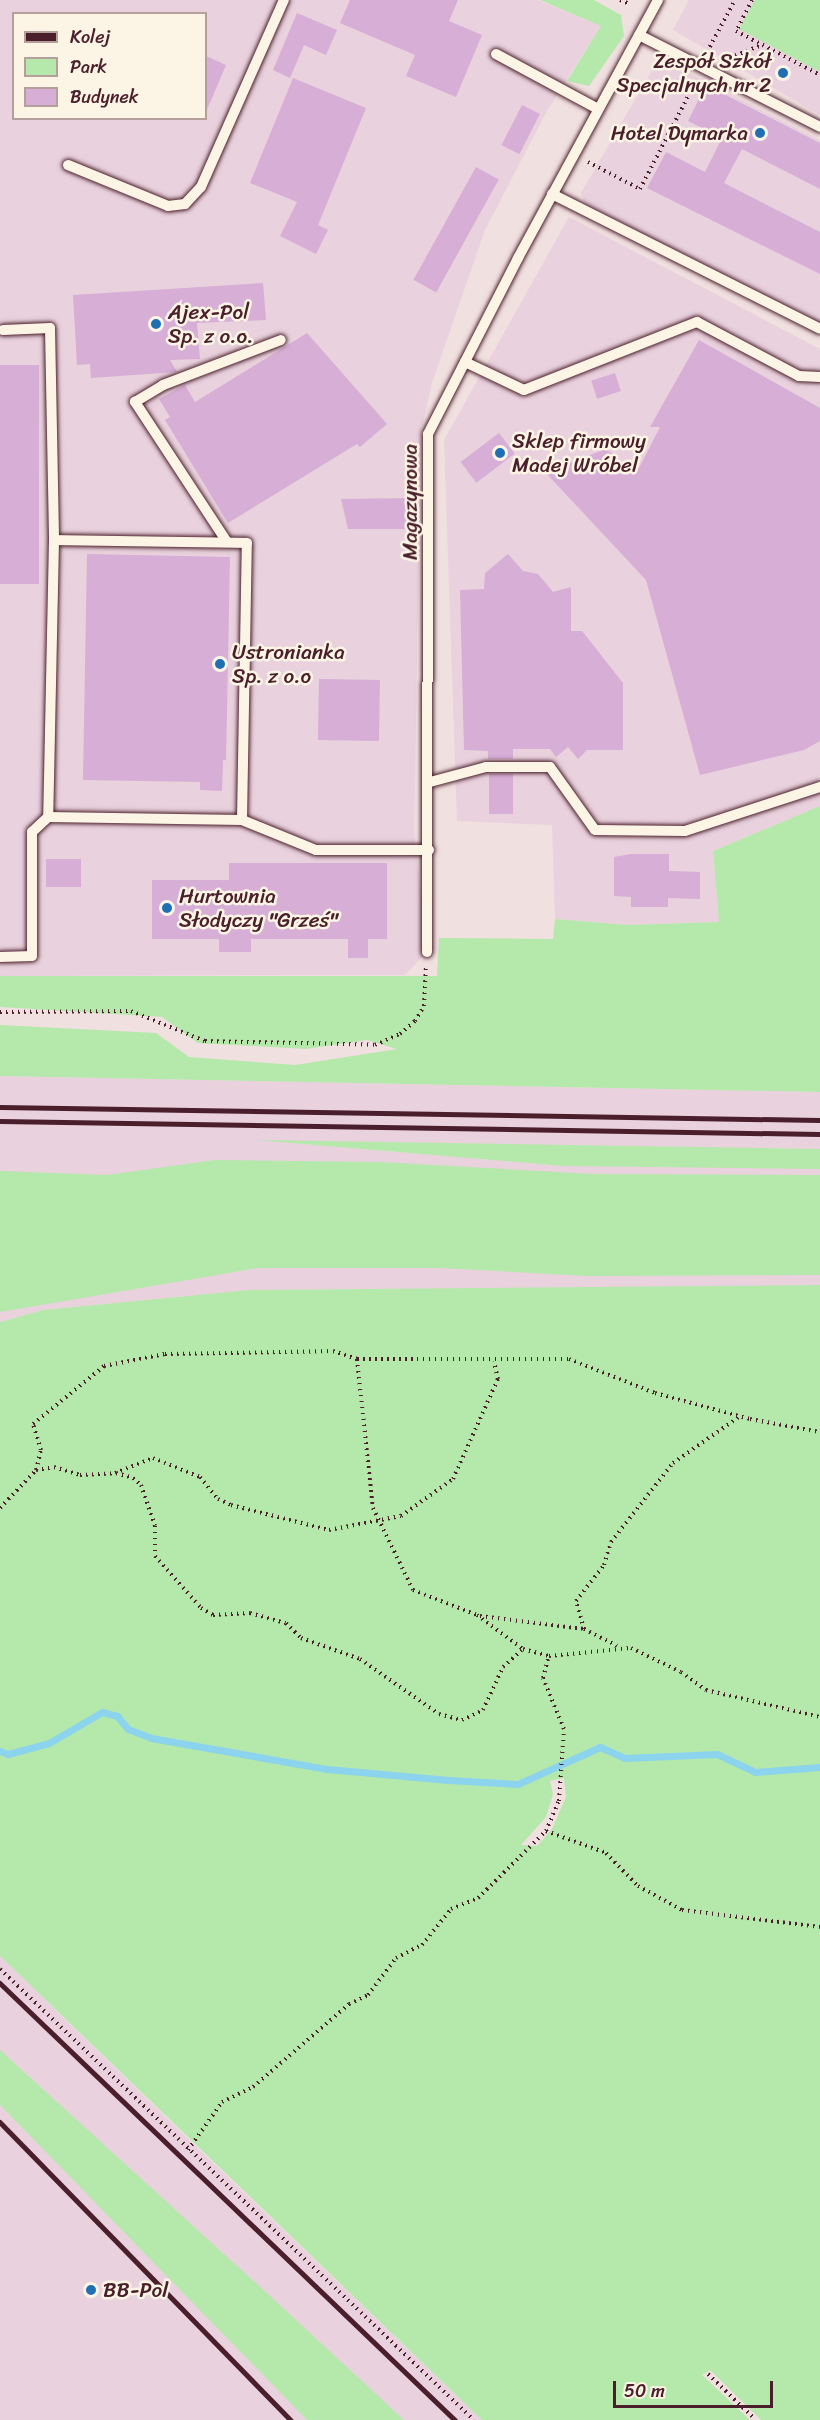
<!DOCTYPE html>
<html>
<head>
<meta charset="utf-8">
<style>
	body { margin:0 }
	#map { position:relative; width:820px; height:2420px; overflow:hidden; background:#f1e0e0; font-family:Sriracha,sans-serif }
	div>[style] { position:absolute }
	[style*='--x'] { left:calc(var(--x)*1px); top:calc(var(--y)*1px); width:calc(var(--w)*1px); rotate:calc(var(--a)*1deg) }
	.built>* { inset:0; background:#e9d1dd }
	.green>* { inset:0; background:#b4e9ab }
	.stream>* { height:7px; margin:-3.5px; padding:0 3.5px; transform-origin:3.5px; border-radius:3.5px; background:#8cd3ee }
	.building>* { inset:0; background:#d6aed6; transform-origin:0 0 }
	.path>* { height:4px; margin-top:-2px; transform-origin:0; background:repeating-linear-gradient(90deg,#4a1f2b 0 1.5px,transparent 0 6px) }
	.roads { filter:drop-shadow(0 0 2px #4a1f2b) drop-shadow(0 0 2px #4a1f2b) }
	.lane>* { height:10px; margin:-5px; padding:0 5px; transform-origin:5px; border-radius:5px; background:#fcf5e5 }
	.rail>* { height:4.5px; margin:-2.25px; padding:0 2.25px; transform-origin:2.25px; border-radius:2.25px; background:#4a1f2b }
	.dots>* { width:16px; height:16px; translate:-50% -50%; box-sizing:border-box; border:3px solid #fcf5e5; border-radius:50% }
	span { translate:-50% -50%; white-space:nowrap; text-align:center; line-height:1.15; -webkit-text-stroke:5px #fcf5e5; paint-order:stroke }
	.poi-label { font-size:21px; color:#4a1f2b }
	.right { translate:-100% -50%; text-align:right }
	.left { translate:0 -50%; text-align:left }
	.street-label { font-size:21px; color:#4a1f2b }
	.legend { position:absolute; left:12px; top:12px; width:195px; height:108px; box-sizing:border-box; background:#fcf5e5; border:2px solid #b59f9b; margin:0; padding:8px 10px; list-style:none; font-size:18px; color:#4a1f2b }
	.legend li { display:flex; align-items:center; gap:12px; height:30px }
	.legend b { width:30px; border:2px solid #b59f9b }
	.scale { position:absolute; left:613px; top:2381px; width:160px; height:27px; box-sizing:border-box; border:3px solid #4a1f2b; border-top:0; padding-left:8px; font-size:18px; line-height:21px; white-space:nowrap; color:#4a1f2b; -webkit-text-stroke:4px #fcf5e5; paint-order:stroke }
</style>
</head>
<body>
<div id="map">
	<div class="built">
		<i style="clip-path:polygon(evenodd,0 0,538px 0,601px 26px,547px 111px,485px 230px,432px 383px,421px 432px,414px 832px,427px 952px,405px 975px,0 976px,0 0,14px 14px,206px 14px,206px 118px,14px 118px,14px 14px)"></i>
		<i style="clip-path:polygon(689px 0,820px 0,820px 115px,673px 30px)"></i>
		<i style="clip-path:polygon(659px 58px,820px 140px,820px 324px,585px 204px,581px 193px)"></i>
		<i style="clip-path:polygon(569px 217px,820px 349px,820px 806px,713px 851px,719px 922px,629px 925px,555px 919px,552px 825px,457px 821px,444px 440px)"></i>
		<i style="clip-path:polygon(0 1076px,820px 1092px,820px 1149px,269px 1141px,563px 1166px,820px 1166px,820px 1286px,249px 1290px,43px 1310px,0 1322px)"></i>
		<i style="clip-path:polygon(0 1956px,180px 2131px,482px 2420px,404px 2420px,0 2050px)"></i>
		<i style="clip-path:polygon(0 2105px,212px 2320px,307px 2420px,0 2420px)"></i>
	</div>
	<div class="green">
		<i style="clip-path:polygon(540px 0,594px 0,621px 15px,624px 36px,589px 86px,567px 81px,601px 26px)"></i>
		<i style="clip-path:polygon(755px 0,820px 0,820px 72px,739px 29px)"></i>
		<i style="clip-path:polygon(820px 806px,820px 1092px,0 1076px,0 1025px,156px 1033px,189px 1057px,295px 1065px,397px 1049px,367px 1040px,306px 1049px,198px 1043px,162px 1017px,0 1007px,0 976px,437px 976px,439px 938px,553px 939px,555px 919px,629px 925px,719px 922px,713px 851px)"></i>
		<i style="clip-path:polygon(256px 1140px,820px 1149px,820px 1169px,563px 1166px)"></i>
		<i style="clip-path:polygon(215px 1160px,379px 1162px,593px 1174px,820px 1175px,820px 1275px,586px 1276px,441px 1268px,258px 1268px,0 1312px,0 1171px,107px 1175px)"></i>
		<i style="clip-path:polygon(evenodd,820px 1285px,820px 2420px,761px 2420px,710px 2370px,702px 2375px,750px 2420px,482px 2420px,0 1956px,0 1322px,43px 1310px,249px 1290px,820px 1285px,564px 1778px,566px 1797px,552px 1829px,537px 1846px,521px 1845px,546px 1817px,553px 1794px,550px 1781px,564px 1778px)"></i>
		<i style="clip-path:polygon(0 2050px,269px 2295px,404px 2420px,307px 2420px,0 2105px)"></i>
	</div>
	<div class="stream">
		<i style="--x:0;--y:1751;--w:9;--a:21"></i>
		<i style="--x:8;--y:1754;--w:42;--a:-15"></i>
		<i style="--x:49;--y:1743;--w:61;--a:-30.3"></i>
		<i style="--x:102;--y:1712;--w:16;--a:15"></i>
		<i style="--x:117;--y:1716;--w:17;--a:50"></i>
		<i style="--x:128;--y:1729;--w:25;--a:21"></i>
		<i style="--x:151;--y:1738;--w:179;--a:10"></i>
		<i style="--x:327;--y:1769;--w:121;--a:5.2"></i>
		<i style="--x:448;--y:1780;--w:70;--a:3.3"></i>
		<i style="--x:518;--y:1784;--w:90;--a:-24.3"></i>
		<i style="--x:600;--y:1747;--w:27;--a:24"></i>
		<i style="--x:625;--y:1758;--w:92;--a:-2.5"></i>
		<i style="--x:717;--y:1754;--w:42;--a:25.3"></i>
		<i style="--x:755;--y:1772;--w:65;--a:-4.4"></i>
	</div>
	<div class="building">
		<i style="clip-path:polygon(350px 0,458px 0,449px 21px,482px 35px,456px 97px,406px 76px,415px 55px,340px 23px)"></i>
		<i style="clip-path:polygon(297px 13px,337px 30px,326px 55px,304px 45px,290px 78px,273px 70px)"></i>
		<i style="clip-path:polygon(206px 56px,226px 65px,206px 112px)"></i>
		<i style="clip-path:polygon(293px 78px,366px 108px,318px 225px,328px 230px,316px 254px,280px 236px,297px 202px,250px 183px)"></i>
		<i style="clip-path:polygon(706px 85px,820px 143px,820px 189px,742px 149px,724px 183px,820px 232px,820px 274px,647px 188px,666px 152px,705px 172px,722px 138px,688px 121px)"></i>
		<i style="left:522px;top:105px;width:20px;height:45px;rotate:27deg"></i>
		<i style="left:476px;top:167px;width:26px;height:129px;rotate:29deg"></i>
		<i style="clip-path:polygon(263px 283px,266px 320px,197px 323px,200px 359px,170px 360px,177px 372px,91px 378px,90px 364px,77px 365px,73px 295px)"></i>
		<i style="clip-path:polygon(307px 333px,387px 424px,360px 447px,357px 444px,228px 523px,165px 420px,170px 417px,159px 399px,185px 385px,195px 402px)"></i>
		<i style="clip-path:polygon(699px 340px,820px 408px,820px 741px,804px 750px,700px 775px,646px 580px,546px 473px,605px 449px,615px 455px,624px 475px,630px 463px,639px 468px,660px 427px,650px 427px)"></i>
		<i style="left:39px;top:365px;width:219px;height:39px;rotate:90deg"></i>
		<i style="left:615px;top:373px;width:19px;height:25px;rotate:72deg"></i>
		<i style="left:499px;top:433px;width:26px;height:48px;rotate:53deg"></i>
		<i style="clip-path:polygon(408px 498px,407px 529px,348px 529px,341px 499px)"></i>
		<i style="clip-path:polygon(87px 554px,230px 557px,226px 760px,223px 760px,222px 791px,200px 790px,200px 782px,83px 780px)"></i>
		<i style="clip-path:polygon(508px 554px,523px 571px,538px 574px,553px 592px,571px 587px,571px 631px,582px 631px,623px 683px,623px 750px,587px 750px,578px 759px,568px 747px,556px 757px,550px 749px,513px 749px,513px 759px,488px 759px,488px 751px,464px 750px,460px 590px,484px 589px,485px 573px)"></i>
		<i style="left:319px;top:679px;width:61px;height:61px;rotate:1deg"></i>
		<i style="left:489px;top:774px;width:24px;height:40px"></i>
		<i style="clip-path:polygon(631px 854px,669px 854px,669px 871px,700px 872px,700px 899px,668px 898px,668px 907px,631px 907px,631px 897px,614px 896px,614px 857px)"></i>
		<i style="left:46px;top:859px;width:35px;height:28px"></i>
		<i style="clip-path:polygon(229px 863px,387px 863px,387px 939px,368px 939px,368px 958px,348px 958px,348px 939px,251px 939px,251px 952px,219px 952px,219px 939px,152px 939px,152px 880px,229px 880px)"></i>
	</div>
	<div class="path">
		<i style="--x:620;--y:0;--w:8;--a:23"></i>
		<i style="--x:752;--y:0;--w:35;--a:117"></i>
		<i style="--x:736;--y:31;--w:95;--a:27.6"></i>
		<i style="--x:707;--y:52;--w:59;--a:-61.7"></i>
		<i style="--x:724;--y:60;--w:41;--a:-21.5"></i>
		<i style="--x:588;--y:162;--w:59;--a:27.4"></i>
		<i style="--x:640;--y:189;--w:122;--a:-62.6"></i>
		<i style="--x:0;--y:1012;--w:131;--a:-0.4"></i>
		<i style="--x:131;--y:1011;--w:80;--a:22.1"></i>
		<i style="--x:205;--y:1041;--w:170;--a:1.3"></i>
		<i style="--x:375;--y:1045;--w:27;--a:-24"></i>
		<i style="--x:400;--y:1034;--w:20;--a:-41"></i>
		<i style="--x:415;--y:1021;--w:17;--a:-59"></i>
		<i style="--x:424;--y:1006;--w:41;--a:-87.2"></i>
		<i style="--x:357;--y:1359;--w:212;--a:0"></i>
		<i style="--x:569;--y:1359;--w:92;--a:21.6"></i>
		<i style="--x:655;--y:1393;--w:98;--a:15.3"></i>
		<i style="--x:750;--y:1419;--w:71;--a:10.5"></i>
		<i style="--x:36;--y:1470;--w:18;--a:-9"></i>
		<i style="--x:54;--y:1467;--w:27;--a:17"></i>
		<i style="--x:80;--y:1475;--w:35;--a:-3"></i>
		<i style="--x:115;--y:1473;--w:41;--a:-21.5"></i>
		<i style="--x:153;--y:1458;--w:51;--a:22"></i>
		<i style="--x:200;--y:1477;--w:28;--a:51"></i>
		<i style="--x:218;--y:1499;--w:14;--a:25"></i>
		<i style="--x:231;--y:1505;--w:101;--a:14.3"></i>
		<i style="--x:329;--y:1530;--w:73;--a:-11"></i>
		<i style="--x:401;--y:1516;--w:64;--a:-35.4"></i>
		<i style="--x:453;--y:1479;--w:110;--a:-65.8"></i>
		<i style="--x:498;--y:1379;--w:18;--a:-103"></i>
		<i style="--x:116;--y:1473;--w:18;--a:16"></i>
		<i style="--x:133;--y:1478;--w:11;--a:41"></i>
		<i style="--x:141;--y:1485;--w:43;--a:71.1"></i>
		<i style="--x:155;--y:1526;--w:30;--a:90"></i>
		<i style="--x:155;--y:1556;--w:69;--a:48.5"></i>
		<i style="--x:201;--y:1608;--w:14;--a:30"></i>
		<i style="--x:213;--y:1615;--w:37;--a:-3"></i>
		<i style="--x:250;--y:1613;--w:37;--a:16"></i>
		<i style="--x:286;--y:1623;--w:21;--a:45"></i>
		<i style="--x:301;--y:1638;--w:63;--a:19.6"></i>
		<i style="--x:360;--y:1659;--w:96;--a:34.8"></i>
		<i style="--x:439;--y:1714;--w:24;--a:15"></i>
		<i style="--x:462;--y:1720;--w:23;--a:-25"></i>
		<i style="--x:483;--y:1710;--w:47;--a:-65.1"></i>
		<i style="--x:503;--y:1667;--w:25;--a:-42"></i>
		<i style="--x:0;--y:1508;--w:52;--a:-46.5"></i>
		<i style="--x:36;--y:1470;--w:21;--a:-76"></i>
		<i style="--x:41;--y:1450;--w:27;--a:-107"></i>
		<i style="--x:33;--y:1424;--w:92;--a:-39.2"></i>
		<i style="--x:104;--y:1366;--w:62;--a:-11.1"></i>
		<i style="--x:165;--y:1354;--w:168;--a:-1"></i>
		<i style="--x:333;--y:1351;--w:25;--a:18"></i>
		<i style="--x:357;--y:1359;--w:150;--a:83.9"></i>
		<i style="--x:373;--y:1508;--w:91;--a:64"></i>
		<i style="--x:413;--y:1590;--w:69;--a:21.3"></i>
		<i style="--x:477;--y:1615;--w:57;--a:36.5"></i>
		<i style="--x:523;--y:1649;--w:27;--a:15"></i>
		<i style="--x:480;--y:1616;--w:105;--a:7.1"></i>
		<i style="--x:584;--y:1629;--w:37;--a:27"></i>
		<i style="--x:584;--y:1629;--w:29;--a:-106"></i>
		<i style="--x:576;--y:1601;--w:46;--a:-52.1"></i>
		<i style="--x:604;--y:1565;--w:24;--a:-73"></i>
		<i style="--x:611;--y:1542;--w:100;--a:-51.9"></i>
		<i style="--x:673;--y:1463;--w:80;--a:-34.9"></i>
		<i style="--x:546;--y:1831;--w:64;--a:20.1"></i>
		<i style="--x:606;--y:1853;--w:46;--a:45.9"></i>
		<i style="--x:638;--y:1886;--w:50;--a:28.6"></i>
		<i style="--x:682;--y:1910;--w:139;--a:7"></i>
		<i style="--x:0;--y:1969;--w:654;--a:43.58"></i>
		<i style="--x:188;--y:2150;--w:59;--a:-54.7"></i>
		<i style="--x:222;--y:2102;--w:34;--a:-26"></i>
		<i style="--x:253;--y:2087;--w:127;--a:-40.8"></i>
		<i style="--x:349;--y:2004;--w:21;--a:-25"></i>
		<i style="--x:368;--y:1995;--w:46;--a:-52.9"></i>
		<i style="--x:396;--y:1958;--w:29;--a:-27"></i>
		<i style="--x:422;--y:1945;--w:46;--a:-51.1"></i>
		<i style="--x:451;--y:1909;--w:29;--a:-22"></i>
		<i style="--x:478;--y:1898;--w:95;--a:-44.6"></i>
		<i style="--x:546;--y:1831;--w:33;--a:-67"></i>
		<i style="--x:559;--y:1801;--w:72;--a:-86"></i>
		<i style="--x:564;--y:1729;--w:55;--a:-112.4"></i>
		<i style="--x:543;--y:1678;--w:23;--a:-75"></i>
		<i style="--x:549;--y:1656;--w:82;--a:-5.6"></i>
		<i style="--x:631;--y:1648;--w:55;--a:25.6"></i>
		<i style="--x:681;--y:1672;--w:31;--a:36"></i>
		<i style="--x:706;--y:1690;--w:117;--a:13.3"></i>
		<i style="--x:708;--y:2374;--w:66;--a:43.8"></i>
	</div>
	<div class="roads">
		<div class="lane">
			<i style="--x:639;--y:35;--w:203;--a:26.9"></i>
			<i style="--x:496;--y:54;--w:116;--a:28.3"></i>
			<i style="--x:68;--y:165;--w:108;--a:22.3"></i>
			<i style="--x:168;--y:206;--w:17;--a:-7"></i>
			<i style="--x:185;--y:204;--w:23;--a:-47"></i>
			<i style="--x:201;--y:187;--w:205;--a:-66.1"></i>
			<i style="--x:552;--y:194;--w:300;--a:26.7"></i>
			<i style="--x:3;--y:330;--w:47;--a:-2.4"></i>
			<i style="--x:50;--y:328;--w:212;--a:88.9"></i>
			<i style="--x:465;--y:362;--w:65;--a:25.4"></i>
			<i style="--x:524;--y:390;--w:186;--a:-21.5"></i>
			<i style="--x:697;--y:322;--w:115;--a:27.9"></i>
			<i style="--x:799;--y:376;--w:21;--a:3"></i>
			<i style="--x:227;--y:542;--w:168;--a:-123.3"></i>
			<i style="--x:135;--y:402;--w:33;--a:-31"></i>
			<i style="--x:163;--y:385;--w:126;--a:-20.9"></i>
			<i style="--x:430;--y:782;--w:58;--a:-15"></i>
			<i style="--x:486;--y:767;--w:64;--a:0"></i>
			<i style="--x:550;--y:767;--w:77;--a:54.5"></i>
			<i style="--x:595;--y:830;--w:90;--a:0.6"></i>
			<i style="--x:685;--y:831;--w:142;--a:-18.1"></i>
			<i style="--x:242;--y:820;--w:277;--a:-89"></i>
			<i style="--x:247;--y:543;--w:193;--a:-179.1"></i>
			<i style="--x:54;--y:540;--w:277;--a:91.2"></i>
			<i style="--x:48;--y:817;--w:194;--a:0.9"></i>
			<i style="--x:242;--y:820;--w:80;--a:22.1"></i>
			<i style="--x:316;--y:850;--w:113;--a:0"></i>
			<i style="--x:427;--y:952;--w:518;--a:-89.89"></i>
			<i style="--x:428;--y:434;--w:198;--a:-62.9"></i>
			<i style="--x:518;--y:258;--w:294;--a:-61.5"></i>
			<i style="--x:0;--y:957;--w:32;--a:-2"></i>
			<i style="--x:32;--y:956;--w:124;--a:-90"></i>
			<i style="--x:32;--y:832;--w:22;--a:-43"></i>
		</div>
	</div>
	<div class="rail">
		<i style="--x:0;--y:1107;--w:820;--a:0.91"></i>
		<i style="--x:0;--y:1121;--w:820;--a:0.91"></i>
		<i style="--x:0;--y:1983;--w:631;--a:43.84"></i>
		<i style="--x:0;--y:2122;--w:417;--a:45.7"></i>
	</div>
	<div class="dots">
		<i style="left:783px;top:73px;background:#1f6fb2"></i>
		<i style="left:760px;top:133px;background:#1f6fb2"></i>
		<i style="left:156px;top:324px;background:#1f6fb2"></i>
		<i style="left:500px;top:453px;background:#1f6fb2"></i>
		<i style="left:220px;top:664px;background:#1f6fb2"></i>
		<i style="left:167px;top:908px;background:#1f6fb2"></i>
		<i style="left:91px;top:2290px;background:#1f6fb2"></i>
	</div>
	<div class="poi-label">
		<span class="right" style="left:771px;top:73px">Zespół Szkół<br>Specjalnych nr 2</span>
		<span class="right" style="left:748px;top:133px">Hotel Dymarka</span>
		<span class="left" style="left:168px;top:324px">Ajex-Pol<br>Sp. z o.o.</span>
		<span class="left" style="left:512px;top:453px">Sklep firmowy<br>Madej Wróbel</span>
		<span class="left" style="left:232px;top:664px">Ustronianka<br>Sp. z o.o</span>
		<span class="left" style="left:179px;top:908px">Hurtownia<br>Słodyczy "Grześ"</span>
		<span class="left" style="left:103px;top:2290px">BB-Pol</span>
	</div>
	<div class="street-label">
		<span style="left:410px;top:502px;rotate:-90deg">Magazynowa</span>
	</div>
	<ul class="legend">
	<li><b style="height:8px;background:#4a1f2b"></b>Kolej</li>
	<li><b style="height:16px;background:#b4e9ab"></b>Park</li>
	<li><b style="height:16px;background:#d6aed6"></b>Budynek</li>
	</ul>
	<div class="scale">50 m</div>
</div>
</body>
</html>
